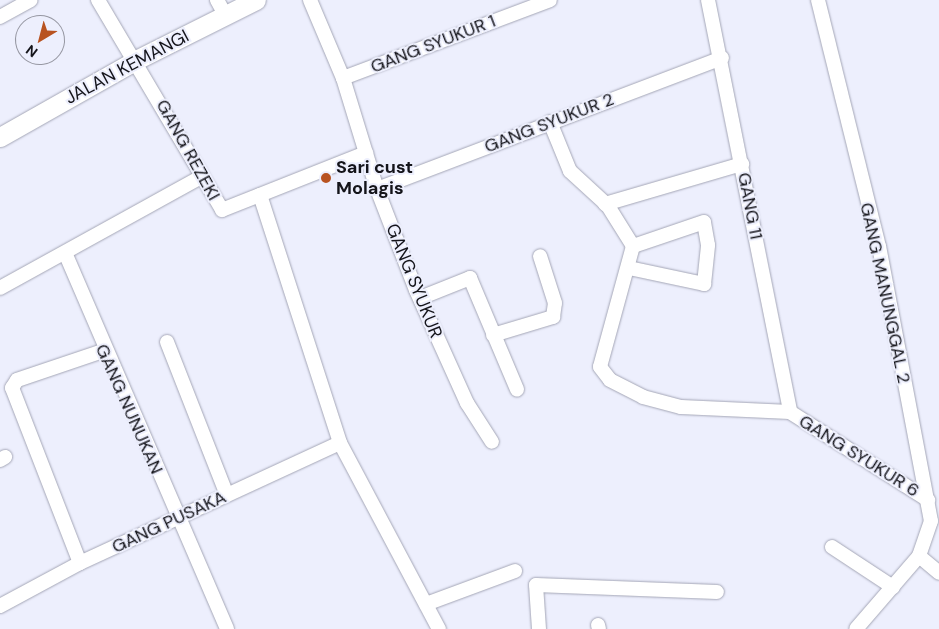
<!DOCTYPE html>
<html>
<head>
<meta charset="utf-8">
<style>
	body { margin:0 }
	#map { position:relative; width:939px; height:629px; overflow:hidden; background:#edeffd; font-family:"DM Sans",sans-serif }
	div>[style] { position:absolute }
	[style*='--x'] { left:calc(var(--x)*1px); top:calc(var(--y)*1px); width:calc(var(--w)*1px); rotate:calc(var(--a)*1deg) }
	.roads { filter:drop-shadow(0 0 1px #a4a6b6) drop-shadow(0 0 1px #a4a6b6) }
	.street>* { height:14px; margin:-7px; padding:0 7px; transform-origin:7px; border-radius:7px; background:#fff }
	.secondary>* { height:19px; margin:-9.5px; padding:0 9.5px; transform-origin:9.5px; border-radius:9.5px; background:#fff }
	.dots>* { width:14px; height:14px; translate:-50% -50%; box-sizing:border-box; border:2px solid #edeffd; border-radius:50% }
	span { translate:-50% -50%; white-space:nowrap; text-align:center; line-height:1.15; -webkit-text-stroke:4px #edeffd; paint-order:stroke }
	.street-label { font-size:18px; color:#14141a }
	.poi-label { font-size:18px; color:#14141a; font-weight:700 }
	.left { translate:0 -50%; text-align:left }
	.north { position:absolute; left:15px; top:15px; width:50px; height:50px; box-sizing:border-box; background:#edeffd; border:1px solid #9697a2; border-radius:50%; rotate:217deg; font-size:14px; font-weight:700; line-height:20px; text-align:center; color:#14141a }
	.north::after { content:''; display:block; margin:auto; width:18px; height:22px; background:#b85321; clip-path:polygon(50% 0,100% 100%,50% 72%,0 100%) }
</style>
</head>
<body>
<div id="map">
	<div class="roads">
		<div class="street">
			<i style="--x:98;--y:0;--w:244;--a:59.4"></i>
			<i style="--x:222;--y:210;--w:155;--a:-21.6"></i>
			<i style="--x:217;--y:0;--w:18;--a:61"></i>
			<i style="--x:310;--y:0;--w:85;--a:67.1"></i>
			<i style="--x:343;--y:78;--w:116;--a:73"></i>
			<i style="--x:377;--y:189;--w:108;--a:68.9"></i>
			<i style="--x:416;--y:290;--w:124;--a:65.7"></i>
			<i style="--x:467;--y:403;--w:46;--a:57.3"></i>
			<i style="--x:708;--y:0;--w:420;--a:78.7"></i>
			<i style="--x:818;--y:0;--w:253;--a:76.1"></i>
			<i style="--x:879;--y:246;--w:280;--a:79.3"></i>
			<i style="--x:931;--y:521;--w:37;--a:109"></i>
			<i style="--x:919;--y:556;--w:96;--a:130.8"></i>
			<i style="--x:0;--y:17;--w:35;--a:-29"></i>
			<i style="--x:343;--y:78;--w:221;--a:-20.6"></i>
			<i style="--x:550;--y:122;--w:53;--a:67.8"></i>
			<i style="--x:570;--y:171;--w:52;--a:42.6"></i>
			<i style="--x:608;--y:206;--w:47;--a:58"></i>
			<i style="--x:633;--y:246;--w:125;--a:105.3"></i>
			<i style="--x:600;--y:367;--w:16;--a:52"></i>
			<i style="--x:610;--y:380;--w:37;--a:27"></i>
			<i style="--x:643;--y:397;--w:39;--a:15"></i>
			<i style="--x:681;--y:407;--w:109;--a:2.6"></i>
			<i style="--x:790;--y:412;--w:164;--a:32.5"></i>
			<i style="--x:377;--y:189;--w:369;--a:-20.8"></i>
			<i style="--x:260;--y:195;--w:261;--a:72.1"></i>
			<i style="--x:340;--y:443;--w:211;--a:62"></i>
			<i style="--x:605;--y:204;--w:143;--a:-16.3"></i>
			<i style="--x:66;--y:255;--w:407;--a:66.7"></i>
			<i style="--x:629;--y:268;--w:77;--a:12"></i>
			<i style="--x:704;--y:284;--w:39;--a:-84"></i>
			<i style="--x:708;--y:245;--w:23;--a:-100"></i>
			<i style="--x:704;--y:222;--w:75;--a:161.3"></i>
			<i style="--x:0;--y:288;--w:227;--a:-28.9"></i>
			<i style="--x:420;--y:298;--w:54;--a:-21.8"></i>
			<i style="--x:470;--y:278;--w:121;--a:67.1"></i>
			<i style="--x:493;--y:335;--w:63;--a:-16.7"></i>
			<i style="--x:553;--y:317;--w:14;--a:-82"></i>
			<i style="--x:555;--y:303;--w:49;--a:-107.7"></i>
			<i style="--x:167;--y:342;--w:164;--a:68.6"></i>
			<i style="--x:0;--y:460;--w:6;--a:-31"></i>
			<i style="--x:832;--y:547;--w:73;--a:33.3"></i>
			<i style="--x:919;--y:556;--w:26;--a:40"></i>
			<i style="--x:80;--y:563;--w:188;--a:-111.2"></i>
			<i style="--x:12;--y:388;--w:9;--a:-58"></i>
			<i style="--x:17;--y:380;--w:91;--a:-18.6"></i>
			<i style="--x:426;--y:604;--w:95;--a:-20.3"></i>
			<i style="--x:0;--y:606;--w:91;--a:-28.3"></i>
			<i style="--x:80;--y:563;--w:286;--a:-24.8"></i>
			<i style="--x:598;--y:625;--w:4;--a:76"></i>
			<i style="--x:539;--y:629;--w:44;--a:-93.9"></i>
			<i style="--x:536;--y:585;--w:181;--a:2.2"></i>
		</div>
		<div class="secondary">
			<i style="--x:0;--y:137;--w:156;--a:-29.5"></i>
			<i style="--x:136;--y:60;--w:134;--a:-26.6"></i>
		</div>
	</div>
	<div class="dots">
		<i style="left:326px;top:178px;background:#b85321"></i>
	</div>
	<div class="street-label">
		<span style="left:433px;top:44px;rotate:-21deg">GANG SYUKUR 1</span>
		<span style="left:127px;top:67px;rotate:-28deg">JALAN KEMANGI</span>
		<span style="left:549px;top:123px;rotate:-21deg">GANG SYUKUR 2</span>
		<span style="left:188px;top:150px;rotate:61deg">GANG REZEKI</span>
		<span style="left:750px;top:206px;rotate:79deg">GANG 11</span>
		<span style="left:414px;top:281px;rotate:68deg">GANG SYUKUR</span>
		<span style="left:885px;top:293px;rotate:78deg">GANG MANUNGGAL 2</span>
		<span style="left:129px;top:409px;rotate:66deg">GANG NUNUKAN</span>
		<span style="left:859px;top:456px;rotate:32deg">GANG SYUKUR 6</span>
		<span style="left:169px;top:522px;rotate:-25deg">GANG PUSAKA</span>
	</div>
	<div class="poi-label">
		<span class="left" style="left:336px;top:178px">Sari cust<br>Molagis</span>
	</div>
	<div class="north">N</div>
</div>
</body>
</html>
